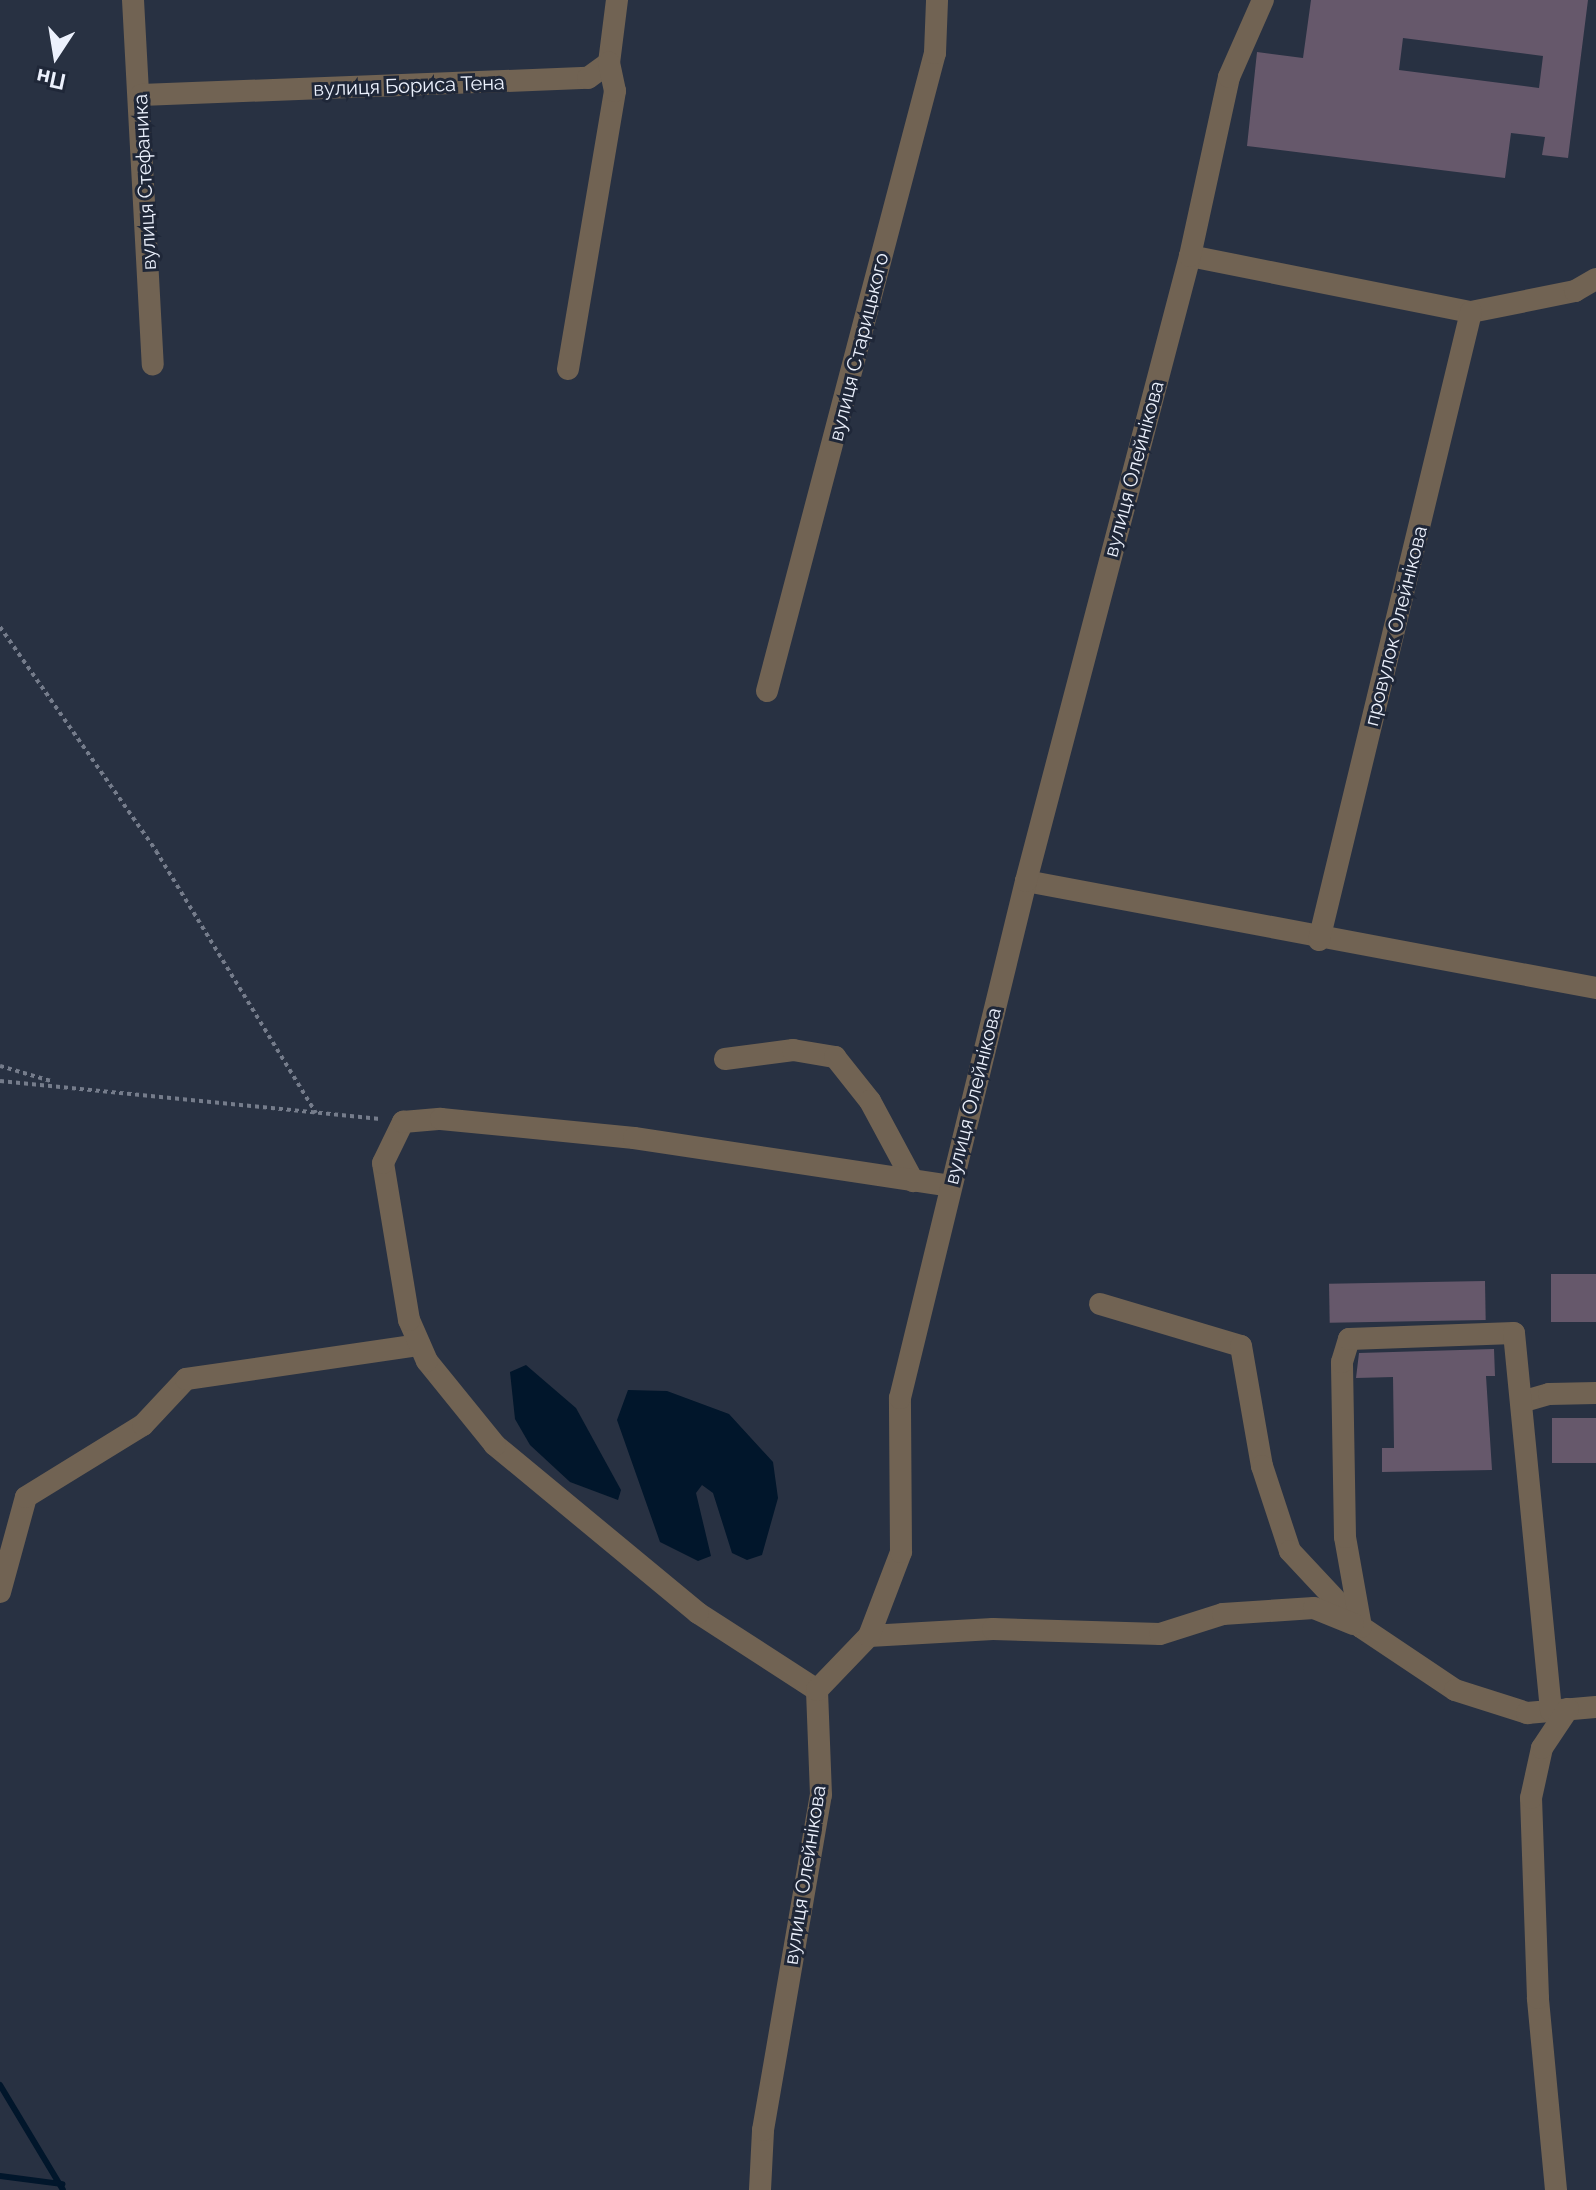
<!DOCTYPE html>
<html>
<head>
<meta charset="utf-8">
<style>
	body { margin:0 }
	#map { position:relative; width:1596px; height:2190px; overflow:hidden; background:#283142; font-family:Raleway,sans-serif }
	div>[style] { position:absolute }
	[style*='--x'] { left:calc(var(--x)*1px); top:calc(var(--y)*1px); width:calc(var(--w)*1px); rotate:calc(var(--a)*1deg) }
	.water>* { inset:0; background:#01162b }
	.stream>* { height:6px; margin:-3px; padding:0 3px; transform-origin:3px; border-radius:3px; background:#01162b }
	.building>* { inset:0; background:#66586b; transform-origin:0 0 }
	.path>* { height:4px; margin-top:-2px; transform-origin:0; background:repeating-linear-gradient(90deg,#757c8b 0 4px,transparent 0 8px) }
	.minor>* { height:22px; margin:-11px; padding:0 11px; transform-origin:11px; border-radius:11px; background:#716353 }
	span { translate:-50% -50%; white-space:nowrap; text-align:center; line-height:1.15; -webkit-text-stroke:6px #1f2738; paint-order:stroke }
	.street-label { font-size:20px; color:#ecf1fd }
	.north { position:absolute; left:16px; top:16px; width:80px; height:80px; -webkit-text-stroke:6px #1f2738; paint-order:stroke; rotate:192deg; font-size:22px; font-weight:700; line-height:32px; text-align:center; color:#ecf1fd }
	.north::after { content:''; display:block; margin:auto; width:28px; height:36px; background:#ecf1fd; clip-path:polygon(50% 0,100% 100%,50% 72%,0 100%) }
</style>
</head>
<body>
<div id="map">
	<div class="water">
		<i style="clip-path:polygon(526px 1365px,576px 1408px,621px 1490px,618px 1500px,570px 1482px,530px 1445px,515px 1419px,510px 1372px)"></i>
		<i style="clip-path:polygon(628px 1390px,667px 1391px,729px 1414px,773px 1462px,778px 1498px,762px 1555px,747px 1560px,732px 1553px,713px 1493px,702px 1485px,696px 1493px,711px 1556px,698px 1561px,660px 1542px,617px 1420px)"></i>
	</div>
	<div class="stream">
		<i style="--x:0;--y:2085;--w:122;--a:59"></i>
		<i style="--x:0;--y:2176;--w:63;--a:7.4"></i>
	</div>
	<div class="building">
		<i style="clip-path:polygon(evenodd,1311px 0,1588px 0,1568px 158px,1542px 155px,1545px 137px,1511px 133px,1505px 178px,1247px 146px,1257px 52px,1303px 58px,1311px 0,1403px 38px,1543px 56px,1539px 88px,1399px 70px,1403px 38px)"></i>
		<i style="left:1596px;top:1274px;width:48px;height:45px;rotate:90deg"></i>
		<i style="left:1485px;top:1281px;width:39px;height:156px;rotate:89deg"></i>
		<i style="clip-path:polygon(1494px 1349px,1495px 1376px,1486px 1376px,1492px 1470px,1382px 1472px,1382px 1448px,1394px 1448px,1393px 1377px,1356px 1378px,1359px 1353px)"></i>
		<i style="left:1552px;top:1418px;width:44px;height:45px"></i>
	</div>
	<div class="path">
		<i style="--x:0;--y:627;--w:273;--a:55.1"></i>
		<i style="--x:156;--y:851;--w:307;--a:58.6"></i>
		<i style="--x:0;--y:1066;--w:53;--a:16.4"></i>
		<i style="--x:0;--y:1081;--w:382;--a:5.7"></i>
	</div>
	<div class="minor">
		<i style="--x:133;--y:0;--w:365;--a:86.9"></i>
		<i style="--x:141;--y:95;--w:447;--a:-2.2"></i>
		<i style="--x:588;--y:78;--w:26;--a:-36"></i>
		<i style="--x:609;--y:63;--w:64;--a:-82.8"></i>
		<i style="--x:1190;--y:256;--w:287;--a:11.3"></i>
		<i style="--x:1471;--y:312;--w:106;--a:-11.4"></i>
		<i style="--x:1575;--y:291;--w:24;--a:-30"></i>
		<i style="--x:568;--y:369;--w:282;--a:-80.4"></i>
		<i style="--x:615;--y:91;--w:29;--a:-102"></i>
		<i style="--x:767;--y:691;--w:660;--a:-75.25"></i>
		<i style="--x:935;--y:53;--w:53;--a:-87.8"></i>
		<i style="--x:1026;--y:881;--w:580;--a:10.63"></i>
		<i style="--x:1319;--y:940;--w:646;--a:-76.39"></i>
		<i style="--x:725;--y:1059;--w:69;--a:-7.5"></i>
		<i style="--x:793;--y:1050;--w:43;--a:9.5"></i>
		<i style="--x:835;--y:1057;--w:56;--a:51.5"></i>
		<i style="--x:870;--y:1101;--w:91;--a:61.7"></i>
		<i style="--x:1100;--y:1304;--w:147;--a:16.6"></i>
		<i style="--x:1241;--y:1346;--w:122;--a:80.1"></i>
		<i style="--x:1262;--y:1466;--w:89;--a:71.8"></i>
		<i style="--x:1290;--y:1551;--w:104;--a:46.9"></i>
		<i style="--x:1361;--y:1627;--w:113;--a:33.8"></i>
		<i style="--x:1455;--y:1690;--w:76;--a:17.7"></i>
		<i style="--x:1527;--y:1713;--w:69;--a:-5"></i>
		<i style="--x:1521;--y:1402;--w:29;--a:-16"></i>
		<i style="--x:1549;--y:1394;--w:47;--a:-1.2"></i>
		<i style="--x:0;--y:1592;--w:98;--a:-74.7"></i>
		<i style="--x:26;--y:1497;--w:137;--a:-31.6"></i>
		<i style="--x:143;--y:1425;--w:63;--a:-46.9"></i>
		<i style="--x:186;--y:1379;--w:236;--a:-8.3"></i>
		<i style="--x:1361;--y:1627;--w:91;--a:-100.1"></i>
		<i style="--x:1345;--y:1537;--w:175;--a:-91"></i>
		<i style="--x:1342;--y:1362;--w:24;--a:-73"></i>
		<i style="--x:1349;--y:1339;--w:165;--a:-2.1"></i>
		<i style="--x:1514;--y:1333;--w:380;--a:84.4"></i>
		<i style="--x:869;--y:1636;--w:124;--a:-3.2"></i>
		<i style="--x:993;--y:1629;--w:167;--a:1.7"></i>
		<i style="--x:1160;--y:1634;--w:66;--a:-17.6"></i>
		<i style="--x:1223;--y:1614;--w:91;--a:-3.8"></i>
		<i style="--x:1314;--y:1608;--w:42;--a:22.3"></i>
		<i style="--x:817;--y:1690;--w:142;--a:-147.1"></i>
		<i style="--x:698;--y:1613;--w:264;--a:-140.4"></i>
		<i style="--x:495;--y:1445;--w:108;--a:-129"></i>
		<i style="--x:427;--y:1361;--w:45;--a:-113.7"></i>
		<i style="--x:409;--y:1320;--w:159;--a:-99.4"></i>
		<i style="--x:383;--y:1163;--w:46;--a:-64"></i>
		<i style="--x:403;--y:1122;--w:38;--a:-5"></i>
		<i style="--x:441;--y:1119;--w:194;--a:5.6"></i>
		<i style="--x:634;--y:1138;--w:320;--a:8.6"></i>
		<i style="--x:760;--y:2190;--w:60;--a:-87.1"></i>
		<i style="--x:763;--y:2130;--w:340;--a:-80.2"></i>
		<i style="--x:821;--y:1795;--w:105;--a:-92.2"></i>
		<i style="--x:817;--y:1690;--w:75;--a:-46.1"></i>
		<i style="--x:869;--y:1636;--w:90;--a:-69.1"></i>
		<i style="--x:901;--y:1552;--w:154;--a:-90.4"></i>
		<i style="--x:900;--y:1398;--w:532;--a:-76.3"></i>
		<i style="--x:1026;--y:881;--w:646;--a:-75.3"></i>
		<i style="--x:1190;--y:256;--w:183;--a:-77.7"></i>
		<i style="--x:1229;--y:77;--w:84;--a:-66.2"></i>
		<i style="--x:1556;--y:2190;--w:193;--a:-95.4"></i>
		<i style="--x:1538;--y:1998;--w:200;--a:-92"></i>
		<i style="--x:1531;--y:1798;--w:51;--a:-77.6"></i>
		<i style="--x:1542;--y:1748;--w:47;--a:-56.3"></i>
	</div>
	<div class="street-label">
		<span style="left:409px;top:86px;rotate:-2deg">вулиця Бориса Тена</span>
		<span style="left:145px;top:182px;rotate:-93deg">вулиця Стефаника</span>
		<span style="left:859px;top:347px;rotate:-76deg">вулиця Старицького</span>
		<span style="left:1134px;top:469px;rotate:-75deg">вулиця Олейнікова</span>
		<span style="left:1396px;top:626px;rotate:-76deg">провулок Олейнікова</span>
		<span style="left:973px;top:1096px;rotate:-76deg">вулиця Олейнікова</span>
		<span style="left:805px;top:1875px;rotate:-81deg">вулиця Олейнікова</span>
	</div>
	<div class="north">Пн</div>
</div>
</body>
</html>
